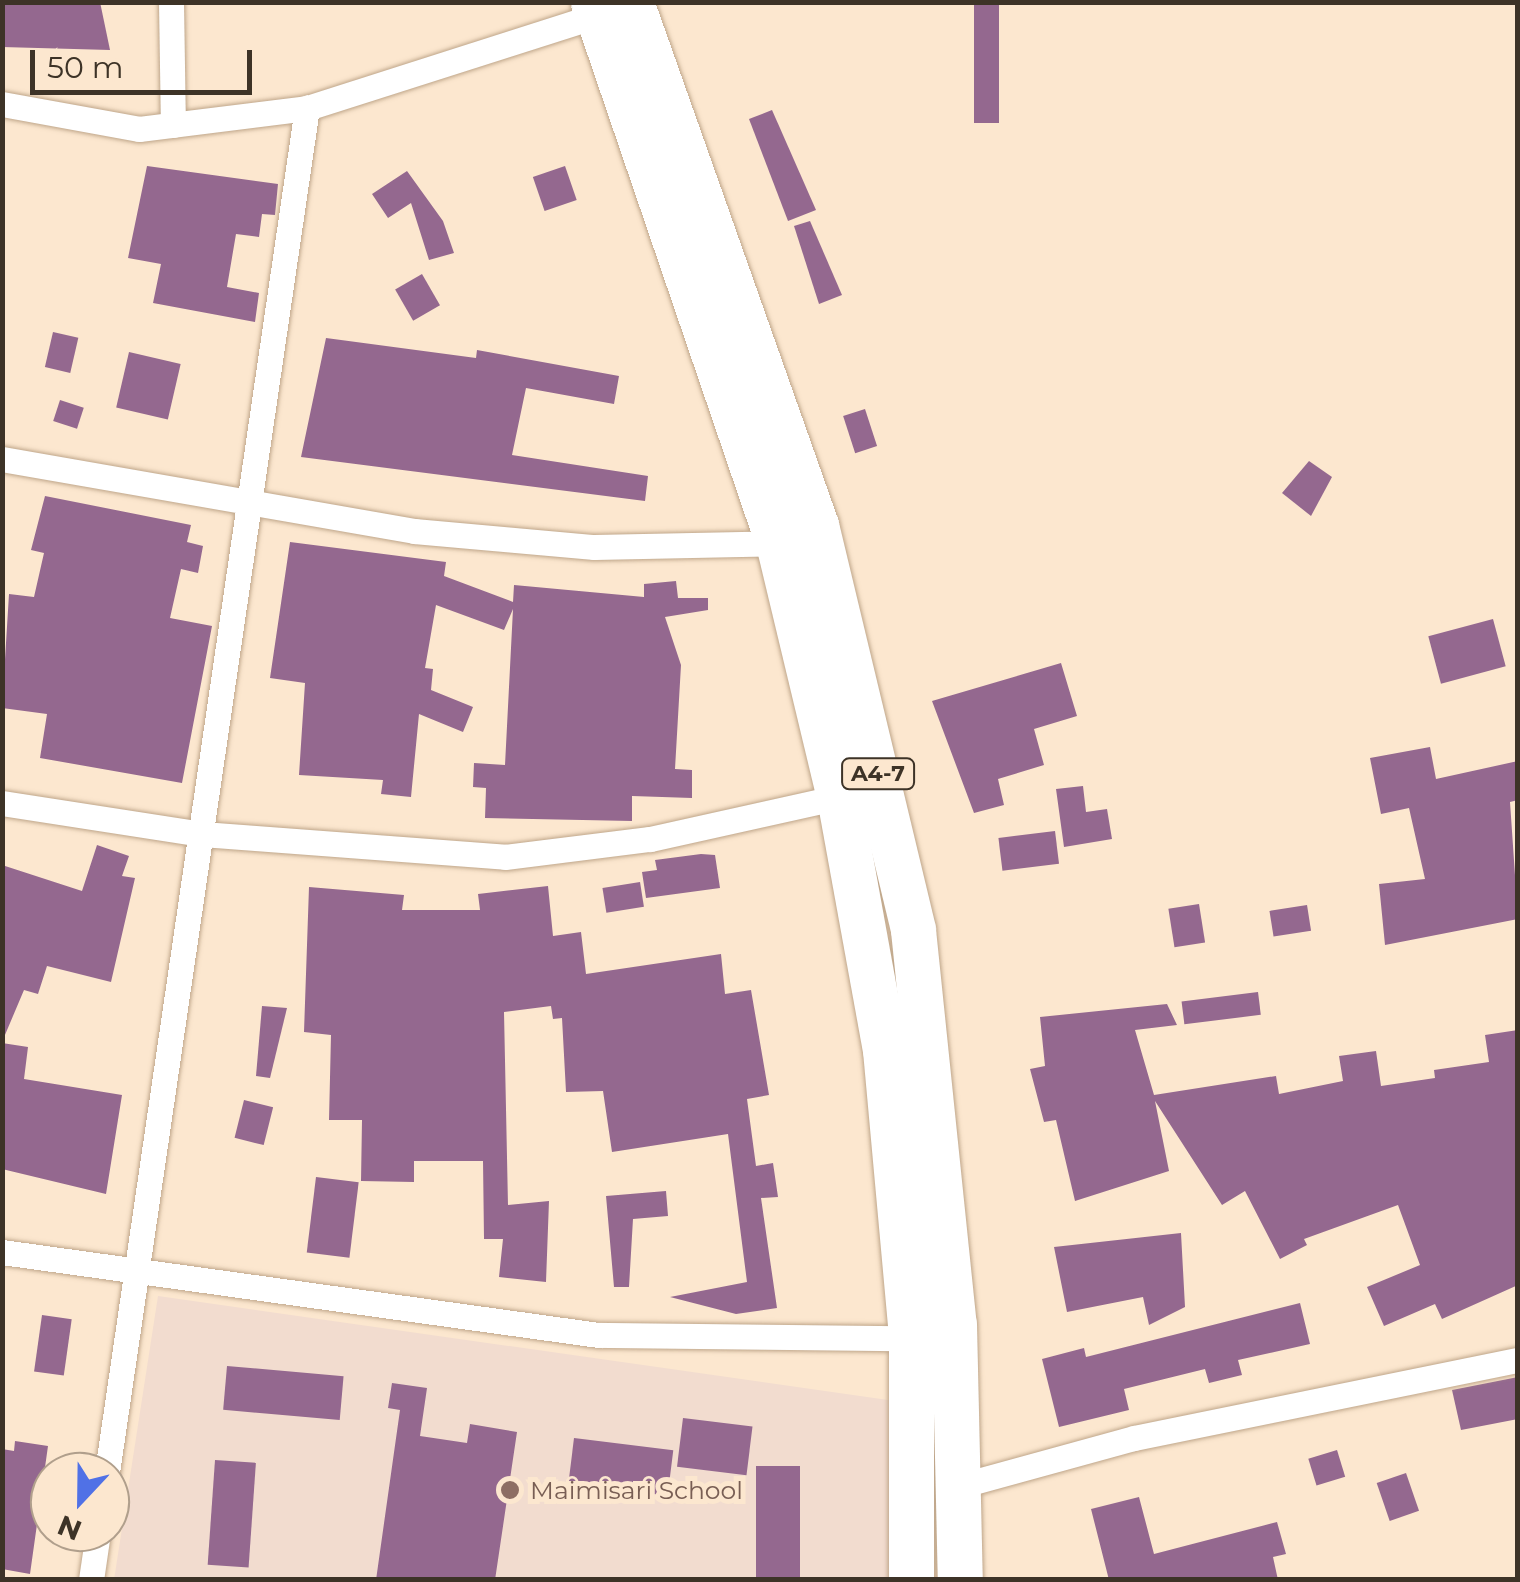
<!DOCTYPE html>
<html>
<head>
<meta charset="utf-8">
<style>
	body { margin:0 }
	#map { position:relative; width:1520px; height:1582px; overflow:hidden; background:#fce7cf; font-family:Montserrat,sans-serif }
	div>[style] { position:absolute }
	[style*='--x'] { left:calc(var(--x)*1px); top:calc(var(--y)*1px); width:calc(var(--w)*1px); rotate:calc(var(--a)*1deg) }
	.education>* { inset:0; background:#f2dccf }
	.building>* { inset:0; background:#94688f; transform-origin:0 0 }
	.roads { filter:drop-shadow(0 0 2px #bfa68a) drop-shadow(0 0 2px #bfa68a) }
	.street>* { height:25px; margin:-12.5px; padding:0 12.5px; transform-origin:12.5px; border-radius:12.5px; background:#fff }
	.highway>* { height:45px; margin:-22.5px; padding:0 22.5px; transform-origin:22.5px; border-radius:22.5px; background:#fff }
	.dots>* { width:28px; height:28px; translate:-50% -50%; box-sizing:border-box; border:5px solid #fce7cf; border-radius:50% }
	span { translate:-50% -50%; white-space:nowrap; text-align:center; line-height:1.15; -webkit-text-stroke:10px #fce7cf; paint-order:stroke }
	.shield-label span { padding:2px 8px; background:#fce7cf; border:2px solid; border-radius:8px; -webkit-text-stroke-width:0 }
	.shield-label { font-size:22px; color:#3d3327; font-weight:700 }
	.education-label { font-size:25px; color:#785e54 }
	.left { translate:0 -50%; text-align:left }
	.frame { position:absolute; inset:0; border:5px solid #3d3327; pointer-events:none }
	.north { position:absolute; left:30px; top:1452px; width:100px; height:100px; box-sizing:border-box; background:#fce7cf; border:2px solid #b09f8c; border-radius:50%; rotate:202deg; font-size:28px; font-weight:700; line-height:40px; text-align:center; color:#3d3327 }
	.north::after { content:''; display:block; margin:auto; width:35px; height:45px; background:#5071e6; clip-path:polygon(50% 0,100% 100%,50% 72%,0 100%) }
	.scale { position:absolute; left:30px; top:50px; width:222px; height:45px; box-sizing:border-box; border:5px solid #3d3327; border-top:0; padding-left:12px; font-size:30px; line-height:35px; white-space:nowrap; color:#3d3327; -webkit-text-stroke:8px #fce7cf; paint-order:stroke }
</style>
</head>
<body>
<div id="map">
	<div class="education">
		<i style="clip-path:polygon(158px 1296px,895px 1401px,890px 1579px,114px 1580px)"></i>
	</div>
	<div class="building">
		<i style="clip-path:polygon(2px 2px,100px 2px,110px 50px,2px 47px)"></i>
		<i style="left:974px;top:2px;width:25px;height:121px"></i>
		<i style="clip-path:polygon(772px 110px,816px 210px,788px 221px,749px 119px)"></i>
		<i style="clip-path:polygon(147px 166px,278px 184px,275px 215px,262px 214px,259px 237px,236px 234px,227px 287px,259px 293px,255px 322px,153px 303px,161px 264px,128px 258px)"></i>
		<i style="left:565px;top:166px;width:36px;height:34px;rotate:71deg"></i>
		<i style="clip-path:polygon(407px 171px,443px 221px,454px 253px,429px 260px,411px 203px,388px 218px,372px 194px)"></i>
		<i style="clip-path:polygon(810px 221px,842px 295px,819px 304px,794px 226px)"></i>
		<i style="left:422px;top:274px;width:36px;height:31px;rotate:60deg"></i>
		<i style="left:53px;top:332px;width:26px;height:36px;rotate:13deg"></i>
		<i style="clip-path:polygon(326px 338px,476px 358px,477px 350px,619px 376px,614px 404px,526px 388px,512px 455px,648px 476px,645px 501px,301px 457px)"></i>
		<i style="left:129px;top:352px;width:53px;height:57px;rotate:13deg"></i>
		<i style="left:60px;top:400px;width:25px;height:22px;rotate:18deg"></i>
		<i style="left:865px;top:409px;width:39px;height:23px;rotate:72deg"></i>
		<i style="clip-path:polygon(1309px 461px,1332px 477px,1311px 516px,1282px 493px)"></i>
		<i style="clip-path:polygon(45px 496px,191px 525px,187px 542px,203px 546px,198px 573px,181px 569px,170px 618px,212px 626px,182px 783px,40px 758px,47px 714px,2px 708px,9px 594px,34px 597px,44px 553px,31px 550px)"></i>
		<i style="clip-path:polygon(290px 542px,446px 562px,444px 576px,513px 602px,514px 585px,644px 597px,644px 584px,676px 581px,678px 598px,708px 598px,708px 610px,665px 617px,681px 665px,675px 769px,692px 770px,692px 798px,632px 796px,632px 821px,485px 818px,486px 788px,473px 787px,474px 763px,505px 765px,513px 609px,504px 630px,436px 605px,425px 668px,433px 669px,431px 690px,473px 707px,463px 732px,419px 714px,411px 797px,381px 794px,383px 780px,299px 775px,305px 683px,270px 678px)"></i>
		<i style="left:1493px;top:619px;width:49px;height:67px;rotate:75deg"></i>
		<i style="clip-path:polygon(1061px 663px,1077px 716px,1034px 729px,1044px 765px,998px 779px,1004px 805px,974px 813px,932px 701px)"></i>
		<i style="clip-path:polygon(1430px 747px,1436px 779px,1518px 761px,1518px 800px,1510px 802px,1518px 919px,1385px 945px,1379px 884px,1425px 879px,1409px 808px,1381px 814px,1370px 758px)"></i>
		<i style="clip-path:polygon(1083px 786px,1086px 812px,1107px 809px,1112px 839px,1064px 847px,1056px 789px)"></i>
		<i style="left:1055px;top:831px;width:33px;height:57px;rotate:83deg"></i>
		<i style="clip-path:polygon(97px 845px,129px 856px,122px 876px,135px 878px,111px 982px,47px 966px,38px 994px,24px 990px,2px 1042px,2px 865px,82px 891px)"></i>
		<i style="clip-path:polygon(701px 854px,715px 855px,720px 888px,646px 898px,642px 872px,657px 870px,655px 860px)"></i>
		<i style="left:640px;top:882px;width:25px;height:38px;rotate:81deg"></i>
		<i style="clip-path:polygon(548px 886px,553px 936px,581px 932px,586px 974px,721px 954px,725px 994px,751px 990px,769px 1095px,747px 1099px,756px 1166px,773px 1163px,778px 1197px,761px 1198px,777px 1308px,736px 1314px,670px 1297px,747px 1282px,728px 1134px,612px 1152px,603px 1091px,566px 1092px,562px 1018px,553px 1019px,551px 1006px,504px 1012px,508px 1205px,549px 1201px,546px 1282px,499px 1277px,503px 1239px,484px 1239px,483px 1161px,414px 1161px,414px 1182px,361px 1181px,362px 1120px,329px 1120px,331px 1035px,304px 1032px,309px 887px,404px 895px,402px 910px,480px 910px,478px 894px)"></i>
		<i style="left:1199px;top:904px;width:39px;height:31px;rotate:81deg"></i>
		<i style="left:1307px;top:905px;width:26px;height:38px;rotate:81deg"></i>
		<i style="left:1258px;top:992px;width:23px;height:77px;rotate:83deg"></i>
		<i style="clip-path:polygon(1167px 1004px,1177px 1025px,1135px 1030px,1154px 1095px,1276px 1076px,1279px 1094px,1343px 1081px,1339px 1056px,1376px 1051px,1381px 1086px,1435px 1078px,1434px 1070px,1489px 1062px,1485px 1035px,1518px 1030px,1518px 1285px,1442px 1319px,1435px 1304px,1384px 1326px,1367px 1287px,1420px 1265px,1398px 1205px,1304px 1239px,1307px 1245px,1280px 1259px,1245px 1191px,1222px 1205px,1155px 1101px,1169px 1171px,1075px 1201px,1056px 1120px,1044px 1122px,1030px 1069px,1045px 1066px,1040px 1017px)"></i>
		<i style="clip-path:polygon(262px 1006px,287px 1008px,270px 1078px,256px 1076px)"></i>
		<i style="clip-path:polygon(2px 1043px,28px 1047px,24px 1079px,122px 1095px,106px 1194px,2px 1169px)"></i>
		<i style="left:244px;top:1100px;width:30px;height:39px;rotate:14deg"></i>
		<i style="left:316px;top:1177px;width:43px;height:76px;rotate:7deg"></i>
		<i style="clip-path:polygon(666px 1191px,668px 1216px,633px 1219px,629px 1287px,614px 1287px,606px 1196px)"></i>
		<i style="clip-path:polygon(1181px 1233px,1185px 1307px,1149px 1325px,1143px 1297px,1067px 1312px,1054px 1247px)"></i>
		<i style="clip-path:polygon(1300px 1303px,1310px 1344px,1238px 1360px,1242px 1375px,1209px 1383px,1205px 1369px,1124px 1389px,1129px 1410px,1059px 1427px,1042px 1359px,1084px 1348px,1086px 1357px)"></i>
		<i style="left:42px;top:1315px;width:30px;height:57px;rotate:8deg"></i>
		<i style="left:227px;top:1366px;width:117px;height:44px;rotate:5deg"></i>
		<i style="clip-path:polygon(1518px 1377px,1518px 1419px,1461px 1430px,1452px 1390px)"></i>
		<i style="clip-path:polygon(392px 1383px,427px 1388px,420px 1436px,467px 1443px,470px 1424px,517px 1432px,495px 1580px,376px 1580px,400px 1410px,388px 1408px)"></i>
		<i style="left:683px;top:1418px;width:70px;height:49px;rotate:7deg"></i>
		<i style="left:574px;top:1438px;width:100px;height:46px;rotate:7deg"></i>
		<i style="clip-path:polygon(15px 1441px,48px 1446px,30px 1574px,2px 1569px,2px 1449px,14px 1451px)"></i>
		<i style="left:1337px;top:1450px;width:28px;height:30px;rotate:73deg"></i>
		<i style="left:215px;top:1460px;width:41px;height:105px;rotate:4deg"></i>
		<i style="left:800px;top:1466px;width:114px;height:44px;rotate:90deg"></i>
		<i style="left:1406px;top:1473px;width:40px;height:31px;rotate:71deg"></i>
		<i style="clip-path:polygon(1139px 1497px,1154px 1554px,1277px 1522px,1286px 1554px,1273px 1557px,1278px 1580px,1109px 1580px,1091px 1509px)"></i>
	</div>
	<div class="roads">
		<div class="street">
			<i style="--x:171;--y:2;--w:123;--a:89.1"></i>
			<i style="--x:2;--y:104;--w:139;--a:10.3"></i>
			<i style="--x:139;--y:129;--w:169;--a:-7.1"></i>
			<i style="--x:307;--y:108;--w:305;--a:-17.7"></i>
			<i style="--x:2;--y:459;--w:418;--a:9.9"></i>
			<i style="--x:414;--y:531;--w:181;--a:5.1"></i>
			<i style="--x:594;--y:547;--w:184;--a:-1.2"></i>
			<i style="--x:2;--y:803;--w:202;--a:8.8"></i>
			<i style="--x:202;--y:834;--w:304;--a:4.3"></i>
			<i style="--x:505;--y:857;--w:146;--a:-7.1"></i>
			<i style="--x:650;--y:839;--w:194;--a:-12.5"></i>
			<i style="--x:2;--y:1252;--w:603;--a:7.92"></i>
			<i style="--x:599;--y:1335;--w:312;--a:0.6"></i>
			<i style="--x:107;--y:1472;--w:1379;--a:-81.66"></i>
			<i style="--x:963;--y:1485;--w:177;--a:-15.4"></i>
			<i style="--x:1134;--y:1438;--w:392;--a:-11.5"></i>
			<i style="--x:91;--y:1580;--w:49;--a:-81.7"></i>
		</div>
		<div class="highway">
			<i style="--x:593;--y:2;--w:572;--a:71.12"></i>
			<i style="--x:778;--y:543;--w:261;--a:76.5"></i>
			<i style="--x:839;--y:797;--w:257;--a:79.7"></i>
			<i style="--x:885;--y:1050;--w:289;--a:84.8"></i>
			<i style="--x:911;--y:1338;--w:242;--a:90"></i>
			<i style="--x:631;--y:2;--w:555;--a:70.52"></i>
			<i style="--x:816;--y:525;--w:416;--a:76.5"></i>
			<i style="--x:913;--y:930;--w:396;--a:84.1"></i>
			<i style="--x:954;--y:1324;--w:256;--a:88.7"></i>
		</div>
	</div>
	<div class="dots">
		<i style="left:510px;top:1490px;background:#8d6e63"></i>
	</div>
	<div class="shield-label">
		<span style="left:878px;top:774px">A4-7</span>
	</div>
	<div class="education-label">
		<span class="left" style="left:530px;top:1490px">Maimisari School</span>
	</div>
	<div class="frame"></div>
	<div class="north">N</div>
	<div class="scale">50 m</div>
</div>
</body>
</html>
